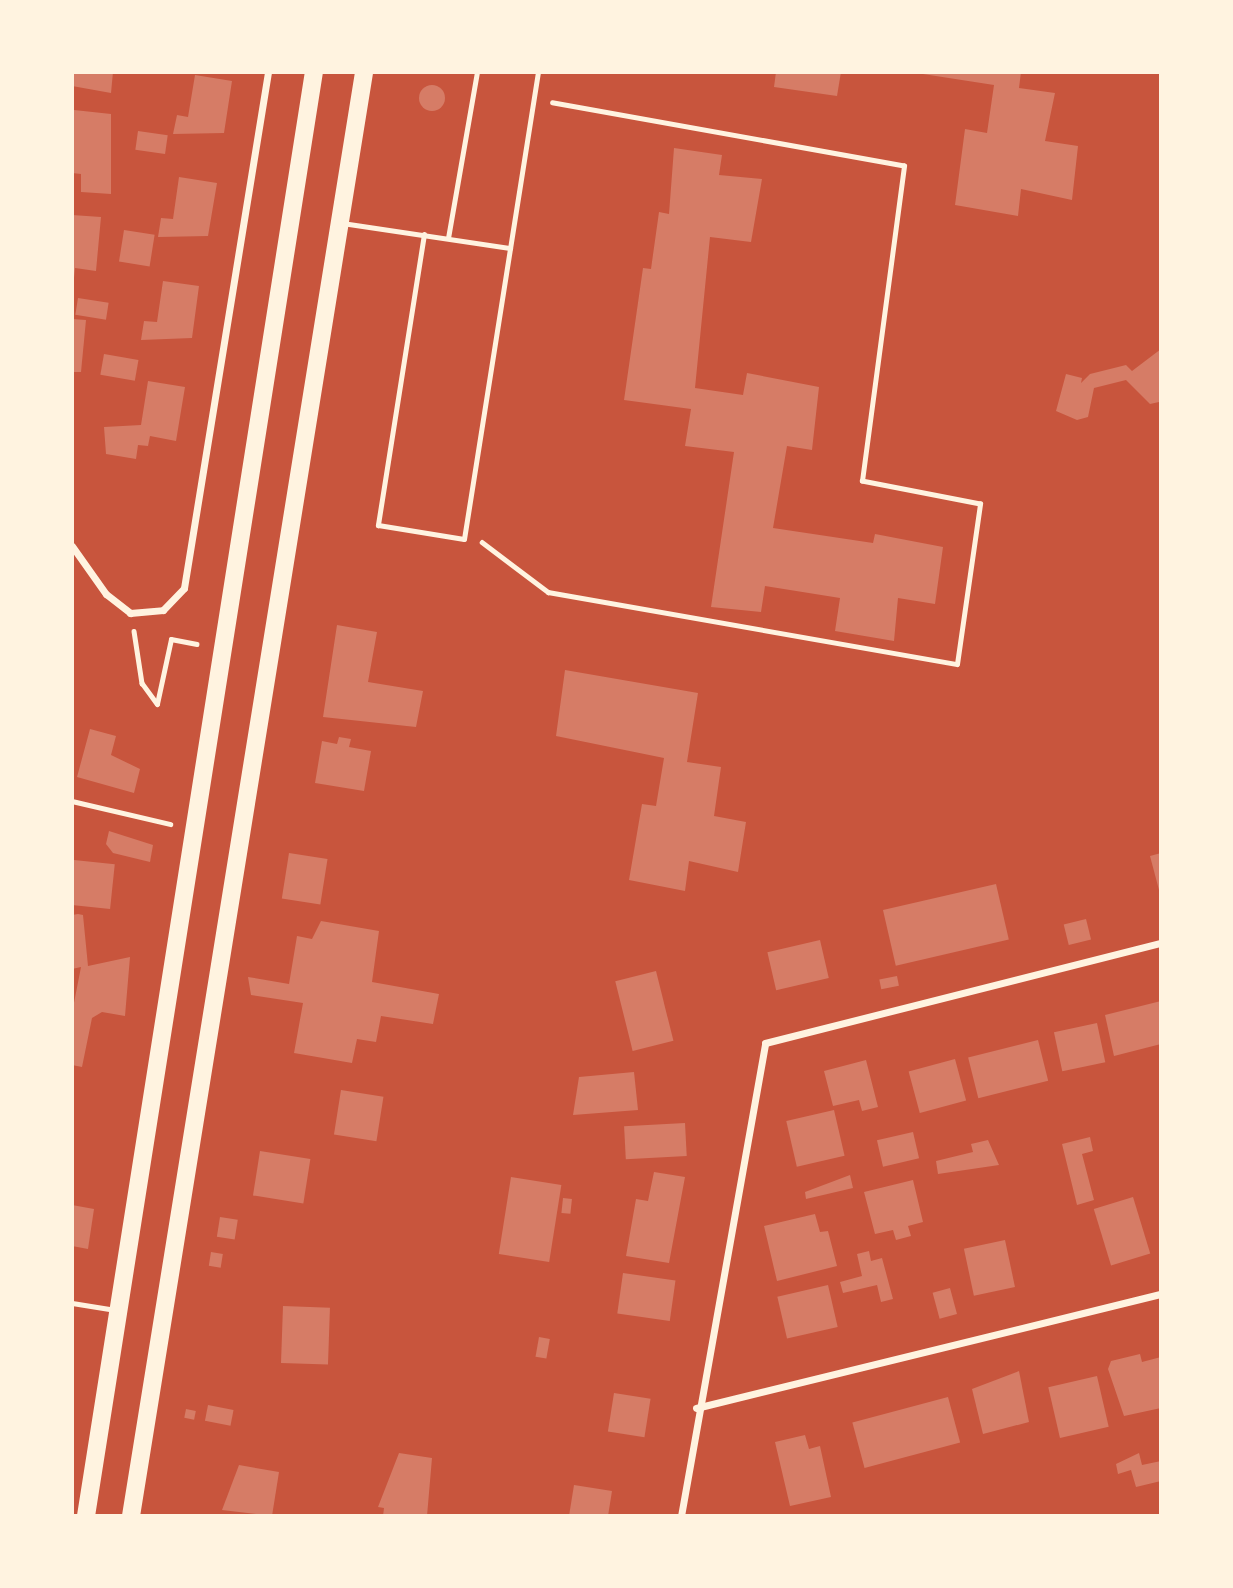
<!DOCTYPE html>
<html>
<head>
<meta charset="utf-8">
<style>
	body { margin:0 }
	#map { position:relative; width:1233px; height:1588px; overflow:hidden; background:#c8553d; font-family:Poppins,sans-serif }
	div>[style] { position:absolute }
	[style*='--x'] { left:calc(var(--x)*1px); top:calc(var(--y)*1px); width:calc(var(--w)*1px); rotate:calc(var(--a)*1deg) }
	.building>* { inset:0; background:#d67c66; transform-origin:0 0 }
	.round { border-radius:50% }
	.path>* { height:4.5px; margin:-2.25px; padding:0 2.25px; transform-origin:2.25px; border-radius:2.25px; background:#fff3e0 }
	.service>* { height:5px; margin:-2.5px; padding:0 2.5px; transform-origin:2.5px; border-radius:2.5px; background:#fff3e0 }
	.minor>* { height:7px; margin:-3.5px; padding:0 3.5px; transform-origin:3.5px; border-radius:3.5px; background:#fff3e0 }
	.primary>* { height:18px; margin:-9px; padding:0 9px; transform-origin:9px; border-radius:9px; background:#fff3e0 }
	span { translate:-50% -50%; white-space:nowrap; text-align:center; line-height:1.15; -webkit-text-stroke:6px #fff3e0; paint-order:stroke }
	.frame { position:absolute; inset:0; border:74px solid #fff3e0; pointer-events:none }
</style>
</head>
<body>
<div id="map">
	<div class="building">
		<i style="clip-path:polygon(72px 72px,113px 72px,111px 93px,72px 86px)"></i>
		<i style="clip-path:polygon(776px 72px,841px 72px,837px 96px,774px 87px)"></i>
		<i style="clip-path:polygon(910px 72px,1021px 72px,1019px 88px,1055px 93px,1045px 141px,1078px 146px,1072px 200px,1021px 189px,1018px 216px,955px 205px,965px 129px,987px 133px,994px 85px)"></i>
		<i style="clip-path:polygon(195px 75px,232px 81px,224px 133px,173px 134px,177px 115px,188px 117px)"></i>
		<i class="round" style="left:419px;top:85px;width:26px;height:26px"></i>
		<i style="clip-path:polygon(74px 110px,111px 114px,111px 194px,81px 192px,81px 174px,72px 173px)"></i>
		<i style="left:138px;top:131px;width:30px;height:19px;rotate:8deg"></i>
		<i style="clip-path:polygon(674px 148px,722px 155px,719px 175px,762px 179px,751px 242px,710px 237px,695px 388px,743px 395px,747px 373px,819px 387px,812px 450px,787px 446px,773px 528px,873px 543px,875px 534px,943px 547px,935px 604px,898px 598px,894px 641px,835px 631px,840px 598px,765px 586px,761px 612px,711px 607px,734px 452px,685px 446px,691px 409px,624px 400px,643px 268px,651px 269px,659px 212px,669px 214px)"></i>
		<i style="clip-path:polygon(179px 177px,217px 183px,208px 236px,158px 237px,161px 218px,173px 219px)"></i>
		<i style="clip-path:polygon(72px 215px,101px 217px,96px 271px,75px 268px,74px 278px)"></i>
		<i style="left:124px;top:230px;width:31px;height:32px;rotate:9deg"></i>
		<i style="clip-path:polygon(163px 281px,199px 286px,192px 338px,141px 340px,144px 321px,157px 322px)"></i>
		<i style="left:78px;top:298px;width:31px;height:17px;rotate:9deg"></i>
		<i style="clip-path:polygon(72px 319px,86px 320px,81px 372px,72px 372px)"></i>
		<i style="clip-path:polygon(1161px 349px,1159px 402px,1150px 404px,1126px 380px,1094px 388px,1088px 417px,1077px 420px,1056px 411px,1066px 374px,1082px 378px,1081px 383px,1090px 374px,1126px 365px,1132px 371px)"></i>
		<i style="left:104px;top:354px;width:35px;height:21px;rotate:10deg"></i>
		<i style="clip-path:polygon(148px 381px,185px 387px,176px 441px,150px 436px,148px 446px,138px 445px,136px 459px,106px 454px,104px 427px,141px 425px)"></i>
		<i style="clip-path:polygon(337px 625px,377px 632px,368px 682px,423px 691px,416px 727px,323px 717px)"></i>
		<i style="clip-path:polygon(565px 670px,698px 693px,687px 762px,721px 767px,714px 816px,746px 822px,738px 872px,689px 861px,685px 891px,629px 880px,642px 804px,656px 806px,664px 758px,556px 736px)"></i>
		<i style="clip-path:polygon(90px 729px,116px 736px,111px 755px,140px 769px,134px 793px,77px 777px)"></i>
		<i style="clip-path:polygon(339px 737px,351px 739px,349px 747px,371px 751px,364px 791px,315px 783px,322px 741px,337px 744px)"></i>
		<i style="clip-path:polygon(109px 831px,153px 845px,150px 862px,113px 853px,106px 844px)"></i>
		<i style="left:289px;top:853px;width:39px;height:46px;rotate:9deg"></i>
		<i style="clip-path:polygon(1161px 853px,1161px 889px,1159px 890px,1150px 856px)"></i>
		<i style="left:74px;top:860px;width:41px;height:45px;rotate:6deg"></i>
		<i style="left:996px;top:884px;width:57px;height:116px;rotate:77deg"></i>
		<i style="clip-path:polygon(78px 914px,83px 915px,88px 966px,130px 957px,125px 1016px,102px 1012px,92px 1018px,82px 1067px,72px 1065px,72px 1013px,81px 967px,72px 969px,72px 915px)"></i>
		<i style="left:1086px;top:919px;width:21px;height:23px;rotate:76deg"></i>
		<i style="clip-path:polygon(321px 921px,379px 931px,372px 982px,439px 994px,433px 1024px,381px 1016px,376px 1042px,357px 1039px,352px 1063px,294px 1053px,303px 1003px,251px 995px,248px 977px,289px 984px,297px 936px,312px 939px)"></i>
		<i style="left:820px;top:940px;width:39px;height:54px;rotate:77deg"></i>
		<i style="left:656px;top:971px;width:72px;height:42px;rotate:76deg"></i>
		<i style="left:897px;top:976px;width:10px;height:18px;rotate:79deg"></i>
		<i style="clip-path:polygon(1161px 1001px,1161px 1044px,1114px 1056px,1105px 1015px)"></i>
		<i style="left:1097px;top:1023px;width:40px;height:44px;rotate:78deg"></i>
		<i style="left:1038px;top:1040px;width:42px;height:72px;rotate:76deg"></i>
		<i style="left:955px;top:1059px;width:43px;height:48px;rotate:75deg"></i>
		<i style="clip-path:polygon(866px 1060px,878px 1107px,862px 1111px,859px 1100px,833px 1106px,824px 1071px)"></i>
		<i style="clip-path:polygon(634px 1072px,638px 1110px,573px 1115px,579px 1077px)"></i>
		<i style="left:341px;top:1090px;width:43px;height:45px;rotate:9deg"></i>
		<i style="left:834px;top:1110px;width:47px;height:49px;rotate:77deg"></i>
		<i style="left:685px;top:1123px;width:33px;height:61px;rotate:87deg"></i>
		<i style="left:913px;top:1132px;width:27px;height:37px;rotate:77deg"></i>
		<i style="clip-path:polygon(1090px 1137px,1093px 1151px,1082px 1154px,1094px 1200px,1077px 1205px,1062px 1144px)"></i>
		<i style="clip-path:polygon(988px 1140px,999px 1165px,938px 1174px,936px 1161px,973px 1152px,971px 1144px)"></i>
		<i style="left:260px;top:1151px;width:51px;height:45px;rotate:9deg"></i>
		<i style="clip-path:polygon(654px 1172px,685px 1177px,669px 1263px,626px 1256px,636px 1199px,648px 1201px)"></i>
		<i style="clip-path:polygon(850px 1175px,853px 1188px,806px 1199px,805px 1192px)"></i>
		<i style="left:511px;top:1177px;width:51px;height:78px;rotate:9deg"></i>
		<i style="clip-path:polygon(913px 1180px,923px 1222px,908px 1226px,911px 1236px,896px 1240px,893px 1230px,875px 1234px,864px 1192px)"></i>
		<i style="left:1133px;top:1197px;width:59px;height:41px;rotate:73deg"></i>
		<i style="left:563px;top:1198px;width:9px;height:15px;rotate:6deg"></i>
		<i style="clip-path:polygon(72px 1205px,94px 1209px,88px 1249px,72px 1246px)"></i>
		<i style="clip-path:polygon(815px 1214px,820px 1232px,828px 1231px,837px 1266px,777px 1281px,764px 1226px)"></i>
		<i style="left:220px;top:1217px;width:18px;height:20px;rotate:9deg"></i>
		<i style="left:1005px;top:1240px;width:48px;height:42px;rotate:78deg"></i>
		<i style="clip-path:polygon(869px 1251px,871px 1261px,882px 1258px,893px 1299px,881px 1302px,877px 1285px,843px 1293px,840px 1282px,862px 1276px,857px 1254px)"></i>
		<i style="left:211px;top:1252px;width:12px;height:14px;rotate:9deg"></i>
		<i style="left:623px;top:1273px;width:53px;height:41px;rotate:8deg"></i>
		<i style="left:828px;top:1285px;width:43px;height:52px;rotate:77deg"></i>
		<i style="left:950px;top:1288px;width:27px;height:18px;rotate:75deg"></i>
		<i style="left:283px;top:1306px;width:47px;height:57px;rotate:2deg"></i>
		<i style="left:539px;top:1337px;width:11px;height:20px;rotate:10deg"></i>
		<i style="clip-path:polygon(1140px 1354px,1142px 1362px,1161px 1357px,1161px 1408px,1124px 1416px,1108px 1369px,1111px 1361px)"></i>
		<i style="clip-path:polygon(1019px 1371px,1029px 1422px,983px 1434px,972px 1389px)"></i>
		<i style="left:1097px;top:1376px;width:52px;height:50px;rotate:77deg"></i>
		<i style="left:614px;top:1393px;width:37px;height:39px;rotate:9deg"></i>
		<i style="left:948px;top:1397px;width:47px;height:99px;rotate:75deg"></i>
		<i style="left:208px;top:1405px;width:26px;height:16px;rotate:11deg"></i>
		<i style="left:186px;top:1409px;width:10px;height:9px;rotate:11deg"></i>
		<i style="clip-path:polygon(805px 1435px,809px 1449px,820px 1446px,831px 1497px,790px 1506px,775px 1442px)"></i>
		<i style="clip-path:polygon(399px 1453px,432px 1458px,427px 1516px,383px 1516px,384px 1508px,378px 1507px)"></i>
		<i style="clip-path:polygon(1139px 1453px,1142px 1465px,1161px 1461px,1161px 1481px,1136px 1487px,1131px 1470px,1118px 1474px,1116px 1464px)"></i>
		<i style="clip-path:polygon(239px 1465px,279px 1472px,272px 1516px,222px 1510px)"></i>
		<i style="clip-path:polygon(574px 1485px,612px 1491px,608px 1516px,569px 1516px)"></i>
	</div>
	<div class="path">
		<i style="--x:482;--y:542;--w:83;--a:37.1"></i>
		<i style="--x:548;--y:592;--w:415;--a:10"></i>
		<i style="--x:957;--y:664;--w:162;--a:-81.8"></i>
		<i style="--x:980;--y:504;--w:120;--a:-169"></i>
		<i style="--x:862;--y:481;--w:318;--a:-82.4"></i>
		<i style="--x:904;--y:166;--w:357;--a:-169.8"></i>
		<i style="--x:134;--y:631;--w:53;--a:81.3"></i>
		<i style="--x:142;--y:683;--w:26;--a:54"></i>
		<i style="--x:157;--y:704;--w:66;--a:-77.8"></i>
		<i style="--x:171;--y:639;--w:26;--a:11"></i>
		<i style="--x:72;--y:801;--w:101;--a:13.2"></i>
	</div>
	<div class="service">
		<i style="--x:342;--y:223;--w:170;--a:8.5"></i>
		<i style="--x:424;--y:234;--w:295;--a:99"></i>
		<i style="--x:378;--y:525;--w:87;--a:9.2"></i>
		<i style="--x:464;--y:539;--w:473;--a:-81"></i>
		<i style="--x:448;--y:238;--w:169;--a:-80.1"></i>
		<i style="--x:72;--y:1303;--w:44;--a:9.2"></i>
	</div>
	<div class="minor">
		<i style="--x:72;--y:546;--w:59;--a:54.7"></i>
		<i style="--x:106;--y:594;--w:31;--a:38"></i>
		<i style="--x:130;--y:613;--w:33;--a:-5"></i>
		<i style="--x:163;--y:610;--w:30;--a:-46"></i>
		<i style="--x:184;--y:588;--w:523;--a:-80.75"></i>
		<i style="--x:696;--y:1408;--w:479;--a:-13.8"></i>
		<i style="--x:681;--y:1516;--w:480;--a:-79.9"></i>
		<i style="--x:765;--y:1043;--w:408;--a:-14.2"></i>
	</div>
	<div class="primary">
		<i style="--x:86;--y:1516;--w:1462;--a:-81.03"></i>
		<i style="--x:131;--y:1516;--w:1463;--a:-80.83"></i>
	</div>
	<div class="frame"></div>
</div>
</body>
</html>
